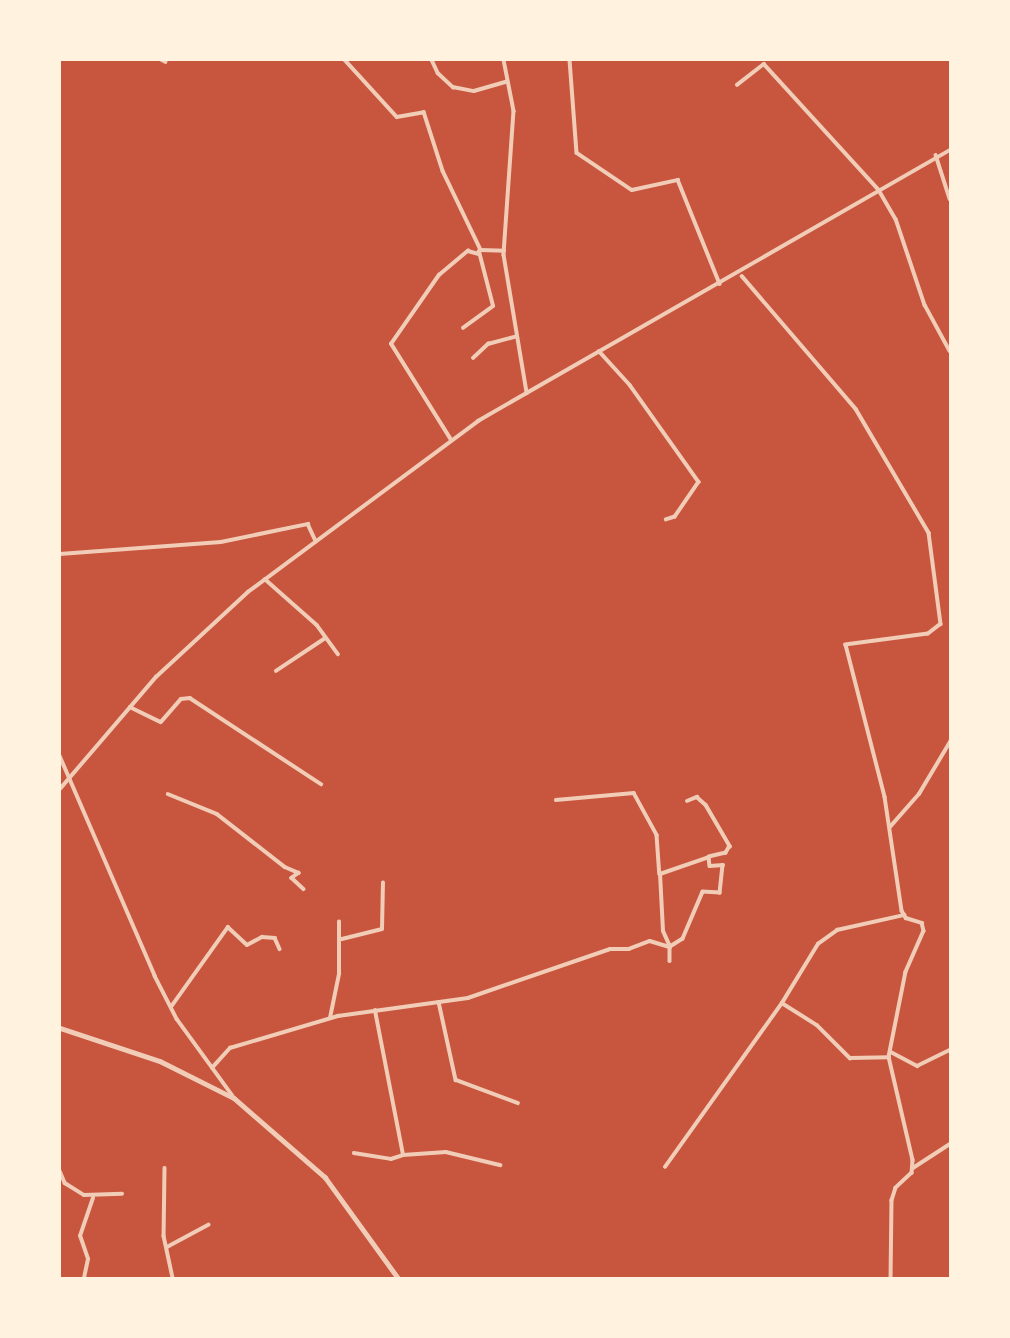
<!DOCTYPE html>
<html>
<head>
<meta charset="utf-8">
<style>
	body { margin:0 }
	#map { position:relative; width:1010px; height:1338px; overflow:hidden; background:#c8553d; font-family:"Fira Sans Condensed",sans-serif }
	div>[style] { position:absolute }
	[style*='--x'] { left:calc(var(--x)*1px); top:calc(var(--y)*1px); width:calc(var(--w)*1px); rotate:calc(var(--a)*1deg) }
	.minor>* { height:3.5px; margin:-1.75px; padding:0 1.75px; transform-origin:1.75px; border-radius:1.75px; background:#f1ccb7 }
	.tertiary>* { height:4.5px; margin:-2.25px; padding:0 2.25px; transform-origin:2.25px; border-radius:2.25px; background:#f1ccb7 }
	span { translate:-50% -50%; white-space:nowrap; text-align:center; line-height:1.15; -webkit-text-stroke:7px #fff3e0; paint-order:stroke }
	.frame { position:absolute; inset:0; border:61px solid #fff3e0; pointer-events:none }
</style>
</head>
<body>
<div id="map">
	<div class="minor">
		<i style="--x:162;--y:60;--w:4;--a:27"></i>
		<i style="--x:345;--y:60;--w:77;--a:47.6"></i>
		<i style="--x:397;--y:117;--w:27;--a:-10"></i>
		<i style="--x:424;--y:112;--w:62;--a:72.1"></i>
		<i style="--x:443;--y:171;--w:88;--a:64.3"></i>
		<i style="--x:481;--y:250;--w:23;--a:2"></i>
		<i style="--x:432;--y:60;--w:14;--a:65"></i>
		<i style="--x:438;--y:73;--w:21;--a:43"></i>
		<i style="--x:453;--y:87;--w:21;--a:11"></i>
		<i style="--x:474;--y:91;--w:33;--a:-16"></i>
		<i style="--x:504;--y:60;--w:52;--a:78.9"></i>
		<i style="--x:514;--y:111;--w:144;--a:94"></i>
		<i style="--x:504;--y:255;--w:140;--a:80.5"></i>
		<i style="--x:570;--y:60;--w:93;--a:85.7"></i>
		<i style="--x:577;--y:153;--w:66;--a:33.9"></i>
		<i style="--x:632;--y:190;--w:47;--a:-12.3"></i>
		<i style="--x:678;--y:180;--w:112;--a:68"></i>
		<i style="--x:737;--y:85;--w:34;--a:-38"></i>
		<i style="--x:764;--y:64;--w:171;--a:47.6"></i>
		<i style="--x:879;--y:190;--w:34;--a:60"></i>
		<i style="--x:896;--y:219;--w:91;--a:71.4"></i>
		<i style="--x:925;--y:305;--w:52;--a:61.5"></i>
		<i style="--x:936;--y:155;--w:46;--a:72.3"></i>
		<i style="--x:742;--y:276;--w:175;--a:49.4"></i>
		<i style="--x:856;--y:409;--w:144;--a:59.5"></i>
		<i style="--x:929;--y:533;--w:92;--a:82.5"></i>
		<i style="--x:941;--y:624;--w:16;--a:142"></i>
		<i style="--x:928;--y:634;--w:83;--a:172.4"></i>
		<i style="--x:846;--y:645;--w:157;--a:75.6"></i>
		<i style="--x:885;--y:797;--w:115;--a:81.5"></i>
		<i style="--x:902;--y:911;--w:8;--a:60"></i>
		<i style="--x:906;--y:918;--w:17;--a:17"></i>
		<i style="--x:922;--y:923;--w:8;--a:76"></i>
		<i style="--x:924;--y:931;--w:45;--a:113.7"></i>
		<i style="--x:906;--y:972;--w:87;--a:101.3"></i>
		<i style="--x:889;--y:1057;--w:106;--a:76.9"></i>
		<i style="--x:913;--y:1160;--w:13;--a:94"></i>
		<i style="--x:912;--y:1173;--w:22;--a:137"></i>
		<i style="--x:896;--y:1188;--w:13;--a:108"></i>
		<i style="--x:892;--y:1200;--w:78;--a:90.7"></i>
		<i style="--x:463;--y:328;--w:37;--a:-36"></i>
		<i style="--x:493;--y:306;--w:56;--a:-104.5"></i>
		<i style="--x:599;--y:351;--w:46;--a:47.6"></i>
		<i style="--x:630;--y:385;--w:119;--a:54.6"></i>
		<i style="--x:699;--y:482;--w:42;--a:124.4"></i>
		<i style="--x:675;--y:517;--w:9;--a:162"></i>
		<i style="--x:473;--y:358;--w:21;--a:-43"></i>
		<i style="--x:488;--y:344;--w:28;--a:-15"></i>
		<i style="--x:451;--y:440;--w:113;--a:-122"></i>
		<i style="--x:391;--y:344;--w:84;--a:-55.2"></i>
		<i style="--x:439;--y:275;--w:38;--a:-40"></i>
		<i style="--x:468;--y:251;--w:11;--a:15"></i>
		<i style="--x:60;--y:554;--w:161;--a:-4.3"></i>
		<i style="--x:221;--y:542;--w:89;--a:-11.7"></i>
		<i style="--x:308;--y:524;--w:19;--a:65"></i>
		<i style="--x:265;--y:579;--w:69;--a:41.5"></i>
		<i style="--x:317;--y:625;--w:36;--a:54"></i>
		<i style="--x:276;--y:671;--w:58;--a:-33.7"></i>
		<i style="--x:130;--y:707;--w:34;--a:26"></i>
		<i style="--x:161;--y:722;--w:30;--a:-49"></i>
		<i style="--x:181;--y:699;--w:9;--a:-6"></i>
		<i style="--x:190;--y:698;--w:157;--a:33.3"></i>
		<i style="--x:60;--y:756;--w:240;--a:66.6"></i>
		<i style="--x:155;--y:976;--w:48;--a:62.9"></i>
		<i style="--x:177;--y:1019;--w:95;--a:54"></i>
		<i style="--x:60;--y:789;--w:148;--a:-49.4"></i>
		<i style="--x:156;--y:677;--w:125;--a:-42.7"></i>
		<i style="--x:248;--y:592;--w:287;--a:-36.6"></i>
		<i style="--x:478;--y:421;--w:544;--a:-29.86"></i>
		<i style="--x:168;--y:794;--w:53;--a:22.2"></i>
		<i style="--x:217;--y:814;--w:86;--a:37.9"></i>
		<i style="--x:285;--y:867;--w:15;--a:23"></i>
		<i style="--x:299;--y:873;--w:9;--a:144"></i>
		<i style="--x:292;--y:878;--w:16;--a:43"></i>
		<i style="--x:556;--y:800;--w:78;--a:-5.1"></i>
		<i style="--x:634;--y:793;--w:48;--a:61.3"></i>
		<i style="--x:657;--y:835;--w:39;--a:86"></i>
		<i style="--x:687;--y:801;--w:11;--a:-22"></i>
		<i style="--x:697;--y:797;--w:12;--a:42"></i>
		<i style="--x:706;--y:805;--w:48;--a:59.7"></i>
		<i style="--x:730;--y:846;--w:8;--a:120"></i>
		<i style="--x:726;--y:853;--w:17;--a:167"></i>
		<i style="--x:709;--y:857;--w:9;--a:84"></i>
		<i style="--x:710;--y:866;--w:13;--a:-4"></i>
		<i style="--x:723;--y:865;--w:28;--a:96"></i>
		<i style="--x:720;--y:893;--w:17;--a:-177"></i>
		<i style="--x:703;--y:892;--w:51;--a:113.1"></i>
		<i style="--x:683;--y:939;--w:15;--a:148"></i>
		<i style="--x:670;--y:947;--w:17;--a:-114"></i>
		<i style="--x:663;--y:931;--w:57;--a:-93"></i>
		<i style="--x:660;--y:874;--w:52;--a:-19.1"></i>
		<i style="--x:890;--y:827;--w:44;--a:-48.7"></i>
		<i style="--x:919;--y:794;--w:61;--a:-59.2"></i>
		<i style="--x:342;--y:939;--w:41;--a:-14"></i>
		<i style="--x:382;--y:929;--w:46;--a:-88.8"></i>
		<i style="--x:439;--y:1002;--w:80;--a:77.7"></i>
		<i style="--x:456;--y:1080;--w:66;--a:20.4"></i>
		<i style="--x:782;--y:1003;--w:41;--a:32.2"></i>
		<i style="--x:817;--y:1025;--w:47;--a:45"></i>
		<i style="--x:850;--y:1058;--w:39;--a:-1"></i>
		<i style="--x:171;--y:1007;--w:98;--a:-54.5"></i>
		<i style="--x:228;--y:927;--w:26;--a:43"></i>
		<i style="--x:247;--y:945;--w:17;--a:-28"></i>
		<i style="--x:262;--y:937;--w:13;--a:4"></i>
		<i style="--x:275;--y:938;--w:12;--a:66"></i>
		<i style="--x:330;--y:1018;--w:45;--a:-78.4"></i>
		<i style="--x:339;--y:974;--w:52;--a:-90"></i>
		<i style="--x:891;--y:1052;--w:30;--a:28"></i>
		<i style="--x:917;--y:1066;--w:37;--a:-26"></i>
		<i style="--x:212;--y:1068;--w:27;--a:-48"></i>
		<i style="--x:230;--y:1048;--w:113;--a:-16.5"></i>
		<i style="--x:338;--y:1016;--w:131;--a:-7.9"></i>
		<i style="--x:468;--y:998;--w:150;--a:-19"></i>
		<i style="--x:610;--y:949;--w:19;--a:0"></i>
		<i style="--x:629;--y:949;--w:22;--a:-21"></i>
		<i style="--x:650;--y:941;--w:21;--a:17"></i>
		<i style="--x:670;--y:947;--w:14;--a:90"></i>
		<i style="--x:354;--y:1153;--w:37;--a:9"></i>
		<i style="--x:391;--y:1159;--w:13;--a:-18"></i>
		<i style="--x:403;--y:1155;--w:147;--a:-101"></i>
		<i style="--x:403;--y:1155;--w:43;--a:-4"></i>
		<i style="--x:446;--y:1152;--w:56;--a:13.5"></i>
		<i style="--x:665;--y:1167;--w:201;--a:-54.5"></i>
		<i style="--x:782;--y:1003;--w:69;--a:-58.6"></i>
		<i style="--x:818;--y:944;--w:24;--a:-36"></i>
		<i style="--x:837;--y:930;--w:69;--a:-12.6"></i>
		<i style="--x:165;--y:1168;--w:68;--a:90.8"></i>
		<i style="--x:164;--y:1236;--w:43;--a:77.9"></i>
		<i style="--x:913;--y:1168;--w:44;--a:-33"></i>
		<i style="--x:60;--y:1171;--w:13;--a:67"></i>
		<i style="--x:65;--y:1183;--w:22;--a:32"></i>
		<i style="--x:84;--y:1195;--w:38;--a:-2"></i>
		<i style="--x:167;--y:1247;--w:47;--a:-28.2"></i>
		<i style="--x:84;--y:1278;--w:19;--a:-78"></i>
		<i style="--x:88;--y:1259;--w:24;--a:-109"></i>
		<i style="--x:80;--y:1236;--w:40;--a:-71.1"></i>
	</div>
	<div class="tertiary">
		<i style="--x:60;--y:1028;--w:105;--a:18.3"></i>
		<i style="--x:160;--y:1061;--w:83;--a:26.6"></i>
		<i style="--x:234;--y:1098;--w:121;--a:41"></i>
		<i style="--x:325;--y:1177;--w:125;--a:54.1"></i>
	</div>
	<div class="frame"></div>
</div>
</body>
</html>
